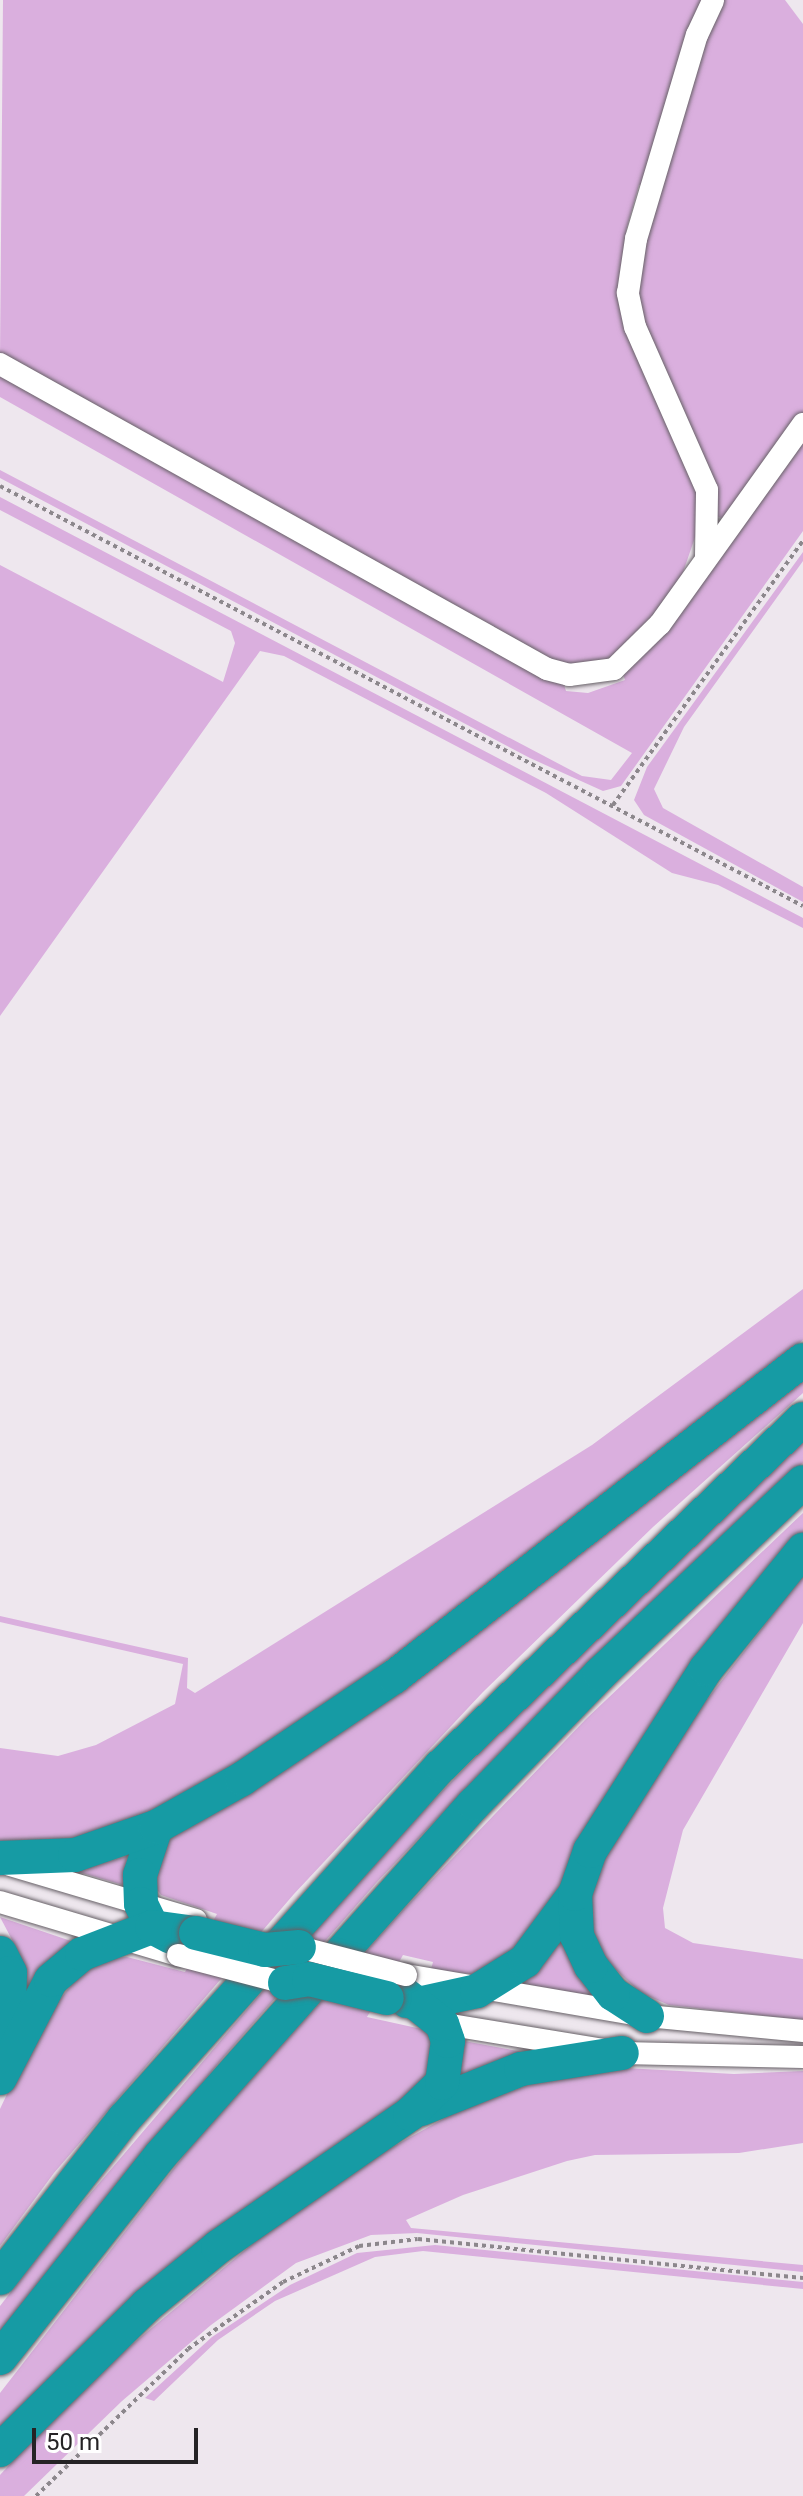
<!DOCTYPE html>
<html>
<head>
<meta charset="utf-8">
<style>
	body { margin:0 }
	#map { position:relative; width:803px; height:2496px; overflow:hidden; background:#eee7ee; font-family:Roboto,sans-serif }
	div>[style] { position:absolute }
	[style*='--x'] { left:calc(var(--x)*1px); top:calc(var(--y)*1px); width:calc(var(--w)*1px); rotate:calc(var(--a)*1deg) }
	.green>* { inset:0; background:#daafde }
	.path>* { height:4px; margin-top:-2px; transform-origin:0; background:repeating-linear-gradient(90deg,#8c878c 0 4px,transparent 0 8px) }
	.roads { filter:drop-shadow(0 0 2px #666066) drop-shadow(0 0 2px #666066) }
	.minor>* { height:22px; margin:-11px; padding:0 11px; transform-origin:11px; border-radius:11px; background:#fff }
	.highway>* { height:34px; margin:-17px; padding:0 17px; transform-origin:17px; border-radius:17px; background:#169ba4 }
	.bridges { filter:drop-shadow(0 0 2px #666066) drop-shadow(0 0 2px #666066) }
	.minor-bridge>* { height:22px; margin:-11px; padding:0 11px; transform-origin:11px; border-radius:11px; background:#fff }
	.highway-bridge>* { height:34px; margin:-17px; padding:0 17px; transform-origin:17px; border-radius:17px; background:#169ba4 }
	span { translate:-50% -50%; white-space:nowrap; text-align:center; line-height:1.15; -webkit-text-stroke:7px #fff; paint-order:stroke }
	.scale { position:absolute; left:32px; top:2428px; width:166px; height:36px; box-sizing:border-box; border:4px solid #252325; border-top:0; padding-left:10px; font-size:24px; line-height:28px; white-space:nowrap; color:#252325; -webkit-text-stroke:6px #fff; paint-order:stroke }
</style>
</head>
<body>
<div id="map">
	<div class="green">
		<i style="clip-path:polygon(3px 0,704px 0,651px 186px,639px 185px,626px 231px,632px 243px,623px 282px,695px 467px,699px 526px,682px 575px,651px 622px,608px 665px,569px 670px,0 358px)"></i>
		<i style="clip-path:polygon(719px 0,785px 0,803px 24px,803px 413px,725px 519px,713px 515px,635px 295px,638px 263px)"></i>
		<i style="clip-path:polygon(0 371px,563px 682px,566px 691px,588px 693px,625px 680px,621px 669px,803px 438px,803px 531px,621px 786px,603px 791px,530px 758px,0 478px,0 470px,582px 776px,611px 780px,632px 753px,0 397px)"></i>
		<i style="clip-path:polygon(0 497px,803px 918px,803px 928px,718px 885px,672px 873px,546px 793px,284px 656px,260px 651px,0 1016px,0 565px,223px 682px,235px 643px,231px 631px,0 510px)"></i>
		<i style="clip-path:polygon(803px 552px,803px 561px,684px 727px,654px 789px,663px 808px,803px 887px,803px 902px,644px 815px,634px 800px,647px 767px)"></i>
		<i style="clip-path:polygon(803px 1289px,803px 1340px,459px 1608px,279px 1739px,161px 1811px,79px 1840px,0 1842px,0 1748px,58px 1756px,96px 1745px,175px 1704px,183px 1664px,0 1622px,0 1616px,188px 1658px,187px 1688px,195px 1693px,592px 1445px)"></i>
		<i style="clip-path:polygon(803px 1375px,803px 1393px,653px 1527px,483px 1692px,294px 1894px,54px 2173px,0 2246px,0 2109px,39px 2026px,76px 1979px,100px 1959px,127px 1957px,185px 1972px,217px 1914px,161px 1895px,154px 1885px,167px 1841px)"></i>
		<i style="clip-path:polygon(803px 1442px,803px 1463px,500px 1753px,377px 1882px,221px 2060px,0 2332px,0 2306px,55px 2235px,365px 1871px,489px 1743px)"></i>
		<i style="clip-path:polygon(803px 1513px,803px 1533px,729px 1622px,524px 1941px,485px 1976px,431px 1969px,433px 1962px,403px 1955px,367px 2017px,426px 2030px,433px 2044px,429px 2070px,416px 2095px,0 2432px,0 2393px,192px 2145px,404px 1909px,586px 1719px)"></i>
		<i style="clip-path:polygon(803px 1575px,803px 1623px,683px 1830px,663px 1908px,665px 1928px,693px 1943px,803px 1959px,803px 2020px,669px 2005px,641px 1993px,599px 1954px,589px 1927px,589px 1898px,599px 1867px,659px 1762px)"></i>
		<i style="clip-path:polygon(127px 1856px,123px 1885px,75px 1871px)"></i>
		<i style="clip-path:polygon(0 1917px,71px 1941px,27px 1989px,19px 1953px)"></i>
		<i style="clip-path:polygon(562px 1933px,594px 1996px,519px 1983px)"></i>
		<i style="clip-path:polygon(464px 2041px,534px 2054px,459px 2077px)"></i>
		<i style="clip-path:polygon(625px 2068px,734px 2074px,803px 2071px,803px 2143px,739px 2153px,595px 2155px,567px 2161px,463px 2195px,406px 2220px,411px 2228px,803px 2265px,803px 2272px,417px 2233px,371px 2235px,296px 2263px,211px 2325px,122px 2401px,24px 2496px,0 2496px,0 2475px,81px 2387px,322px 2186px,454px 2113px,541px 2080px)"></i>
		<i style="clip-path:polygon(435px 2245px,803px 2282px,803px 2289px,423px 2251px,375px 2257px,275px 2301px,218px 2340px,154px 2401px,145px 2398px,212px 2337px,290px 2285px,357px 2253px)"></i>
	</div>
	<div class="path">
		<i style="--x:0;--y:486;--w:906;--a:27.61"></i>
		<i style="--x:613;--y:805;--w:325;--a:-54.3"></i>
		<i style="--x:36;--y:2496;--w:211;--a:-44"></i>
		<i style="--x:188;--y:2349;--w:116;--a:-35.2"></i>
		<i style="--x:283;--y:2282;--w:84;--a:-25.3"></i>
		<i style="--x:359;--y:2246;--w:59;--a:-6.8"></i>
		<i style="--x:418;--y:2239;--w:387;--a:5.8"></i>
	</div>
	<div class="roads">
		<div class="minor">
			<i style="--x:0;--y:364;--w:626;--a:29.14"></i>
			<i style="--x:547;--y:669;--w:23;--a:15"></i>
			<i style="--x:569;--y:675;--w:45;--a:-7.6"></i>
			<i style="--x:614;--y:669;--w:64;--a:-44.4"></i>
			<i style="--x:660;--y:624;--w:246;--a:-54.4"></i>
			<i style="--x:706;--y:557;--w:67;--a:-89.1"></i>
			<i style="--x:707;--y:490;--w:178;--a:-113.8"></i>
			<i style="--x:635;--y:327;--w:35;--a:-102"></i>
			<i style="--x:628;--y:293;--w:55;--a:-81.6"></i>
			<i style="--x:636;--y:239;--w:213;--a:-73.4"></i>
			<i style="--x:697;--y:35;--w:38;--a:-65"></i>
			<i style="--x:10;--y:1865;--w:194;--a:16.5"></i>
			<i style="--x:0;--y:1902;--w:186;--a:16.6"></i>
			<i style="--x:406;--y:1975;--w:244;--a:9.7"></i>
			<i style="--x:647;--y:2016;--w:157;--a:5.5"></i>
			<i style="--x:433;--y:2022;--w:192;--a:9.3"></i>
			<i style="--x:622;--y:2053;--w:181;--a:1.3"></i>
		</div>
		<div class="highway">
			<i style="--x:156;--y:1827;--w:51;--a:108.4"></i>
			<i style="--x:140;--y:1875;--w:29;--a:88"></i>
			<i style="--x:141;--y:1904;--w:25;--a:64"></i>
			<i style="--x:152;--y:1927;--w:21;--a:28"></i>
			<i style="--x:0;--y:1858;--w:75;--a:-2.3"></i>
			<i style="--x:75;--y:1855;--w:86;--a:-19.1"></i>
			<i style="--x:156;--y:1827;--w:98;--a:-29.2"></i>
			<i style="--x:242;--y:1779;--w:183;--a:-33.9"></i>
			<i style="--x:394;--y:1677;--w:517;--a:-37.78"></i>
			<i style="--x:0;--y:1953;--w:22;--a:63"></i>
			<i style="--x:10;--y:1973;--w:73;--a:91.6"></i>
			<i style="--x:407;--y:2001;--w:15;--a:8"></i>
			<i style="--x:422;--y:2003;--w:56;--a:-12.3"></i>
			<i style="--x:477;--y:1991;--w:57;--a:-32"></i>
			<i style="--x:525;--y:1961;--w:84;--a:-53.3"></i>
			<i style="--x:647;--y:2016;--w:40;--a:-147.1"></i>
			<i style="--x:613;--y:1994;--w:36;--a:-128"></i>
			<i style="--x:591;--y:1966;--w:33;--a:-115"></i>
			<i style="--x:577;--y:1936;--w:42;--a:-92.7"></i>
			<i style="--x:575;--y:1894;--w:46;--a:-70.8"></i>
			<i style="--x:590;--y:1851;--w:216;--a:-57.5"></i>
			<i style="--x:706;--y:1669;--w:154;--a:-50.8"></i>
			<i style="--x:0;--y:2078;--w:110;--a:-62.5"></i>
			<i style="--x:51;--y:1980;--w:40;--a:-40"></i>
			<i style="--x:82;--y:1954;--w:75;--a:-21.1"></i>
			<i style="--x:152;--y:1927;--w:44;--a:7.8"></i>
			<i style="--x:421;--y:2109;--w:108;--a:-21.8"></i>
			<i style="--x:521;--y:2069;--w:102;--a:-9"></i>
			<i style="--x:0;--y:2278;--w:202;--a:-52.1"></i>
			<i style="--x:124;--y:2119;--w:474;--a:-48.1"></i>
			<i style="--x:441;--y:1766;--w:501;--a:-43.79"></i>
			<i style="--x:0;--y:2358;--w:258;--a:-51.6"></i>
			<i style="--x:160;--y:2156;--w:472;--a:-48.3"></i>
			<i style="--x:474;--y:1804;--w:181;--a:-45.9"></i>
			<i style="--x:600;--y:1674;--w:279;--a:-43.4"></i>
			<i style="--x:0;--y:2450;--w:206;--a:-44.6"></i>
			<i style="--x:147;--y:2305;--w:92;--a:-39.2"></i>
			<i style="--x:218;--y:2247;--w:234;--a:-34.7"></i>
			<i style="--x:410;--y:2114;--w:45;--a:-44.1"></i>
			<i style="--x:442;--y:2083;--w:42;--a:-81.9"></i>
			<i style="--x:448;--y:2041;--w:18;--a:-109"></i>
			<i style="--x:442;--y:2024;--w:58;--a:-141.3"></i>
		</div>
	</div>
	<div class="bridges">
		<div class="minor-bridge">
			<i style="--x:287;--y:1944;--w:123;--a:14.6"></i>
			<i style="--x:178;--y:1955;--w:122;--a:14.7"></i>
		</div>
		<div class="highway-bridge">
			<i style="--x:196;--y:1933;--w:71;--a:13.8"></i>
			<i style="--x:265;--y:1950;--w:34;--a:-5"></i>
			<i style="--x:285;--y:1983;--w:24;--a:-9"></i>
			<i style="--x:309;--y:1979;--w:80;--a:13.7"></i>
		</div>
	</div>
	<div class="scale">50 m</div>
</div>
</body>
</html>
